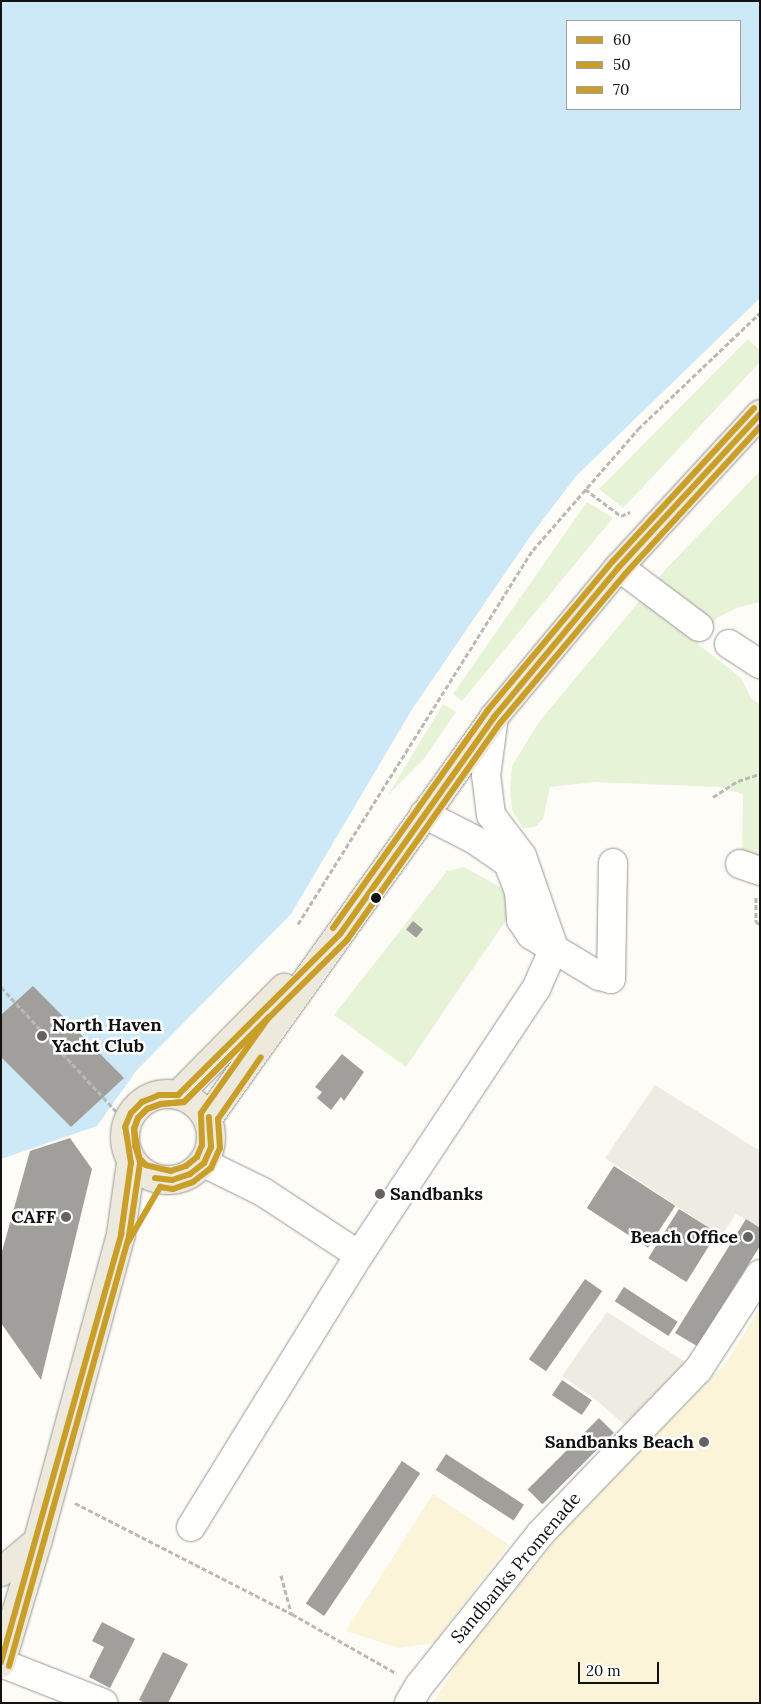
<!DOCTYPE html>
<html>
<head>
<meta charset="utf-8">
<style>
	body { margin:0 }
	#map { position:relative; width:761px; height:1704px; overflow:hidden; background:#fdfcf7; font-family:Lora,serif }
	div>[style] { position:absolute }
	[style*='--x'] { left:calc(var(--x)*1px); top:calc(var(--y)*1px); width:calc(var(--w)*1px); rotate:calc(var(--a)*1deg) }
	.green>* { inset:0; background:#e7f3d7 }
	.sand>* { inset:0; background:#fcf4d9 }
	.plaza>* { inset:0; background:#edebe2 }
	.water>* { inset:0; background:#cde8f7 }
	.building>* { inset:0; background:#a19f9c; transform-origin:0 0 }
	.path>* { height:3px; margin-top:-1.5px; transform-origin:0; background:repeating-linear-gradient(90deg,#b9b9b8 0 5px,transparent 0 7.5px) }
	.roads { filter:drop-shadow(0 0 1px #979795) drop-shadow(0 0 1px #979795) }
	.minor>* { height:28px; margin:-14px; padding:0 14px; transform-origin:14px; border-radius:14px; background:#fffffe }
	.major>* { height:28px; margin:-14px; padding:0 14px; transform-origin:14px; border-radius:14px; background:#ede9dc }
	.major>.ring { margin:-14px; padding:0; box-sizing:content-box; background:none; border:28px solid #ede9dc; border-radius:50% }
	.bus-1>* { height:6px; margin:-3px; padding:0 3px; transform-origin:3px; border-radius:3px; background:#c99f29 }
	.bus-2>* { height:6px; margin:-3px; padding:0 3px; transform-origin:3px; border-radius:3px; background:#c99f29 }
	.bus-3>* { height:6px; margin:-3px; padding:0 3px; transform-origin:3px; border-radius:3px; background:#c99f29 }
	.dots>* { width:14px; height:14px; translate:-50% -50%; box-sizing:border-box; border:2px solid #fff; border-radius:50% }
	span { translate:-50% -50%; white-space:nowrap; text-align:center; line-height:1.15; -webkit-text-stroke:5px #fff; paint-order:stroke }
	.poi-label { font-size:18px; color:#111; font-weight:700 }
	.left { translate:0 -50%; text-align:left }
	.right { translate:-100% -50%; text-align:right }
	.street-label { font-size:18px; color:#111 }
	.frame { position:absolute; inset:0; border:2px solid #111; pointer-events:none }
	.legend { position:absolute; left:566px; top:20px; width:175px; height:90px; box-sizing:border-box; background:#fff; border:1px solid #a0a0a0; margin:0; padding:6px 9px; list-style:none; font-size:15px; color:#111 }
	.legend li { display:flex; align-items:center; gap:10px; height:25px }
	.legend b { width:25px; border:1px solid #a0a0a0 }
	.scale { position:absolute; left:578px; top:1662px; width:81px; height:22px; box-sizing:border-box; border:2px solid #111; border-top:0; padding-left:6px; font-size:15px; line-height:18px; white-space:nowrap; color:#111; -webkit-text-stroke:4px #fff; paint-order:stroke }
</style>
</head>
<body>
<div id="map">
	<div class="green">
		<i style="clip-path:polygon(748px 339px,760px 351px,760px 362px,623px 508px,599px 489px)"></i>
		<i style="clip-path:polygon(760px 471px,760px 602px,739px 607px,717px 618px,698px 644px,741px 678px,751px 698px,760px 705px,760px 863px,742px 856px,743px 794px,719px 787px,594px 782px,550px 787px,543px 819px,535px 827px,523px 828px,512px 810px,510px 789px,512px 766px,539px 722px,666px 569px)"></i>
		<i style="clip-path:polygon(587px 502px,613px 518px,462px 701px,453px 694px)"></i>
		<i style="clip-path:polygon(443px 704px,456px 712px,423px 760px,388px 795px)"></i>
		<i style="clip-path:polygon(464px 867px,500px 887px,507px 895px,508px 917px,406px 1067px,334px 1015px,447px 871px)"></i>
	</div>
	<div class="sand">
		<i style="clip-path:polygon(760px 1307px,760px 1703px,433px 1703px,466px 1649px,571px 1522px,727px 1362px)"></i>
		<i style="clip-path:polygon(433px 1494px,509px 1545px,434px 1643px,398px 1648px,346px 1631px)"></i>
	</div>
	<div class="plaza">
		<i style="clip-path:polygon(655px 1085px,760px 1151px,760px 1228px,736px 1214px,723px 1233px,717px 1233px,605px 1158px)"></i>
		<i style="clip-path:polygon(607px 1312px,698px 1370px,635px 1434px,595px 1399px,562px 1376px)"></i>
	</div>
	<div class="water">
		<i style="clip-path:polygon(evenodd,1px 1px,760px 1px,760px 298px,576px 476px,529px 538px,411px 711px,291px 914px,136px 1071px,97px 1126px,1px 1159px,1px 1px,567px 21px,740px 21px,740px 109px,567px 109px,567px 21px)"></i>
	</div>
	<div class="building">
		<i style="left:413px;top:921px;width:13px;height:11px;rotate:39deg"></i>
		<i style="clip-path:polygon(33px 986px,124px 1078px,71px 1127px,1px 1057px,1px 1015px)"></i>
		<i style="clip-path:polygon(342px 1054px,364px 1072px,344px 1101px,341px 1097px,331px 1110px,317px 1098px,322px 1092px,315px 1087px)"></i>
		<i style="clip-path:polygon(70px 1138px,92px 1169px,41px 1380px,1px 1323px,1px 1255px,30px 1151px)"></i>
		<i style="left:614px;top:1166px;width:73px;height:50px;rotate:33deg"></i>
		<i style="left:679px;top:1209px;width:45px;height:58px;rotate:32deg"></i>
		<i style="clip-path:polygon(746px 1219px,760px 1228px,760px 1246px,697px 1346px,675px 1333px)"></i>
		<i style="left:585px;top:1279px;width:21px;height:98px;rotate:35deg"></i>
		<i style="left:624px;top:1287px;width:64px;height:17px;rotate:33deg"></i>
		<i style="left:562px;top:1380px;width:36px;height:18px;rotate:34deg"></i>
		<i style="left:599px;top:1418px;width:21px;height:101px;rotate:45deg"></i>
		<i style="left:446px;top:1454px;width:93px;height:19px;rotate:33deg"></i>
		<i style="left:402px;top:1461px;width:22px;height:172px;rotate:34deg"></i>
		<i style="clip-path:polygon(102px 1622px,135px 1639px,110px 1688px,89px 1677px,104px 1647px,92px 1641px)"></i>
		<i style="clip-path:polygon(163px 1652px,188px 1664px,168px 1703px,145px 1703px,139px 1700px)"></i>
	</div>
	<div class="path">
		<i style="--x:585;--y:489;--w:45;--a:36.9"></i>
		<i style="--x:621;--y:516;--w:10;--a:-24"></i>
		<i style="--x:713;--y:797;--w:30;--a:-33"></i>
		<i style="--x:738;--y:781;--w:23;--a:-18"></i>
		<i style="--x:756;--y:897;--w:25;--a:90"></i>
		<i style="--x:756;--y:922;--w:4;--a:27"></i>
		<i style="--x:298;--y:924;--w:442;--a:-57.9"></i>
		<i style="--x:533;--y:550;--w:160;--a:-49"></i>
		<i style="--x:638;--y:429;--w:168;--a:-43.6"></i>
		<i style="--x:1;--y:987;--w:169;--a:47.2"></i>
		<i style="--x:75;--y:1503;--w:244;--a:27.1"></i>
		<i style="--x:292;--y:1614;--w:120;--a:29.6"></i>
		<i style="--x:281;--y:1575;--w:39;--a:75"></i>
	</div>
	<div class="roads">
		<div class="minor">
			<i style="--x:619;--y:567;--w:100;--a:36.9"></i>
			<i style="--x:729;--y:644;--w:37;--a:33"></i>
			<i style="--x:424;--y:814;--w:57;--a:27"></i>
			<i style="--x:475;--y:840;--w:40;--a:34.9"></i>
			<i style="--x:508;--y:863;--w:30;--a:69"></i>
			<i style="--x:519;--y:891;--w:29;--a:86"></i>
			<i style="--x:521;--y:920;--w:18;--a:56"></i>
			<i style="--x:531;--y:935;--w:79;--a:31.1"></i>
			<i style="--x:599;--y:976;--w:12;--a:14"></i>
			<i style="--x:611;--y:979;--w:116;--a:-89"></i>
			<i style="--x:740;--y:864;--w:21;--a:19"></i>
			<i style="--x:204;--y:1163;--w:66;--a:26.2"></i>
			<i style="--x:263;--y:1192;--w:115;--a:33.3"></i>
			<i style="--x:191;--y:1527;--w:320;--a:-58.3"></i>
			<i style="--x:359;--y:1255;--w:320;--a:-56.4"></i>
			<i style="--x:536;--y:989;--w:45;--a:-66.3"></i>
			<i style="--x:554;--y:948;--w:97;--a:-109.2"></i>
			<i style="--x:522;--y:856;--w:51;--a:-127.1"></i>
			<i style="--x:491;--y:815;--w:39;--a:-97"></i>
			<i style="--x:486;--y:776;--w:60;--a:-82.3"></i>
			<i style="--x:1;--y:1663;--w:110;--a:21.4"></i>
			<i style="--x:409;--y:1703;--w:20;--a:-60"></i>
			<i style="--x:419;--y:1686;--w:196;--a:-51.4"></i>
			<i style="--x:541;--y:1533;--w:226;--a:-46.1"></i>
			<i style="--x:698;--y:1370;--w:114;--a:-57.1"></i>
		</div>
		<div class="major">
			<i class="ring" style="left:125px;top:1094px;width:58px;height:58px"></i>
			<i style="--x:178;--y:1095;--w:151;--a:-45.3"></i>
			<i style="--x:209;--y:1117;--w:491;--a:-54.5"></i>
			<i style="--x:494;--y:717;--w:195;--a:-50.2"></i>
			<i style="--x:619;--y:567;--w:208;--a:-47.3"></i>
			<i style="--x:1;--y:1572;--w:48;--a:-40"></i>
			<i style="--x:1;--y:1663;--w:128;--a:-73.3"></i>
			<i style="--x:38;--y:1540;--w:317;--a:-74.8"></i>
			<i style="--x:121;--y:1234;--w:72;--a:-82"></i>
		</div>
	</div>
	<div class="bus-1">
		<i style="--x:178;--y:1095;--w:228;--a:-44.8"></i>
		<i style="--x:340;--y:934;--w:266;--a:-54.6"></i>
		<i style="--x:494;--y:717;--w:195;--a:-50.2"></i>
		<i style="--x:619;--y:567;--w:208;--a:-47.3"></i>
		<i style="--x:155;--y:1178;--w:17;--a:7"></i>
		<i style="--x:172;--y:1180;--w:19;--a:-18"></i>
		<i style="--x:190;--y:1174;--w:18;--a:-38"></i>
		<i style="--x:204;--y:1163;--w:17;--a:-66"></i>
		<i style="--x:211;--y:1147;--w:30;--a:-94"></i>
		<i style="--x:1;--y:1662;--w:445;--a:-74.3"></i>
		<i style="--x:121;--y:1234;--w:72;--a:-82"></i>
		<i style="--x:131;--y:1163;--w:36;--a:-99"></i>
		<i style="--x:125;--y:1127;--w:15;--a:-67"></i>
		<i style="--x:131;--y:1113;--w:16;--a:-45"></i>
		<i style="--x:142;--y:1102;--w:18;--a:-22"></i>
		<i style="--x:159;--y:1095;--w:19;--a:0"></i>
	</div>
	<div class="bus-2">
		<i style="--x:128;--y:1242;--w:64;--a:-59.8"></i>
		<i style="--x:160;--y:1187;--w:13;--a:9"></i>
		<i style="--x:173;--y:1189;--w:21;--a:-19"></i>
		<i style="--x:193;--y:1182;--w:23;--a:-38"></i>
		<i style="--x:211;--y:1168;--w:22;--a:-66"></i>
		<i style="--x:220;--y:1148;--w:29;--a:-94"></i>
		<i style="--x:218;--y:1119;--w:75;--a:-55.3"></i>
		<i style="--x:9;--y:1666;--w:446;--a:-74.4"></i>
		<i style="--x:129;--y:1236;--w:74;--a:-81.4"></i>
		<i style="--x:140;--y:1163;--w:35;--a:-100"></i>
		<i style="--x:134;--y:1129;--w:12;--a:-70"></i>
		<i style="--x:138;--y:1118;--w:13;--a:-45"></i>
		<i style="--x:147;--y:1109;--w:15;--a:-20"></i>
		<i style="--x:161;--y:1104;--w:23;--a:-5"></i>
		<i style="--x:184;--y:1102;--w:230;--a:-44.8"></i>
		<i style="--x:347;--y:940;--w:267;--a:-54.8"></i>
		<i style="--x:501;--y:722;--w:194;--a:-50"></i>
		<i style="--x:626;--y:573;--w:198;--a:-47.5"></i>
	</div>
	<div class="bus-3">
		<i style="--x:333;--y:928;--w:266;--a:-54.6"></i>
		<i style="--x:487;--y:711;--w:196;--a:-50"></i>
		<i style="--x:613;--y:561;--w:208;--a:-47.3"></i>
		<i style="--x:269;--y:1017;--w:118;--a:125.3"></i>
		<i style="--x:201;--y:1113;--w:32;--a:88"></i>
		<i style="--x:202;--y:1145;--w:13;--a:113"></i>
		<i style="--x:197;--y:1157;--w:14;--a:141"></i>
		<i style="--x:186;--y:1166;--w:16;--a:162"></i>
		<i style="--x:171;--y:1171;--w:26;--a:-167"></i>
		<i style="--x:146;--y:1165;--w:10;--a:-135"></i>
		<i style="--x:139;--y:1158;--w:13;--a:-108"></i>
		<i style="--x:135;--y:1146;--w:17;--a:-93"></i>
		<i style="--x:134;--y:1129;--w:12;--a:-70"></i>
		<i style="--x:138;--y:1118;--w:13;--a:-45"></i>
		<i style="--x:147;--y:1109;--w:15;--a:-20"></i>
		<i style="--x:161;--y:1104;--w:23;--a:-5"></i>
		<i style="--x:184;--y:1102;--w:120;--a:-45"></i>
	</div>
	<div class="dots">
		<i style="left:376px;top:898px;background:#111"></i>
		<i style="left:42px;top:1036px;background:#646362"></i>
		<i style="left:380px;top:1194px;background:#646362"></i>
		<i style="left:66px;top:1217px;background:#646362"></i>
		<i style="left:748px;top:1237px;background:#646362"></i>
		<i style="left:704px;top:1442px;background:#646362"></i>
	</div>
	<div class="poi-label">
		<span class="left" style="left:52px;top:1036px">North Haven<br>Yacht Club</span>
		<span class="left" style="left:390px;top:1194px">Sandbanks</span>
		<span class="right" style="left:56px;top:1217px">CAFF</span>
		<span class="right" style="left:738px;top:1237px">Beach Office</span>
		<span class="right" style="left:694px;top:1442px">Sandbanks Beach</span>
	</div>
	<div class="street-label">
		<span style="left:516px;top:1568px;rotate:-50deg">Sandbanks Promenade</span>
	</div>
	<div class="frame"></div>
	<ul class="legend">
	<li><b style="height:6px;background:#c99f29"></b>60</li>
	<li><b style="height:6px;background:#c99f29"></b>50</li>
	<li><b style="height:6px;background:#c99f29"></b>70</li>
	</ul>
	<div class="scale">20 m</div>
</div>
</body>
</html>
